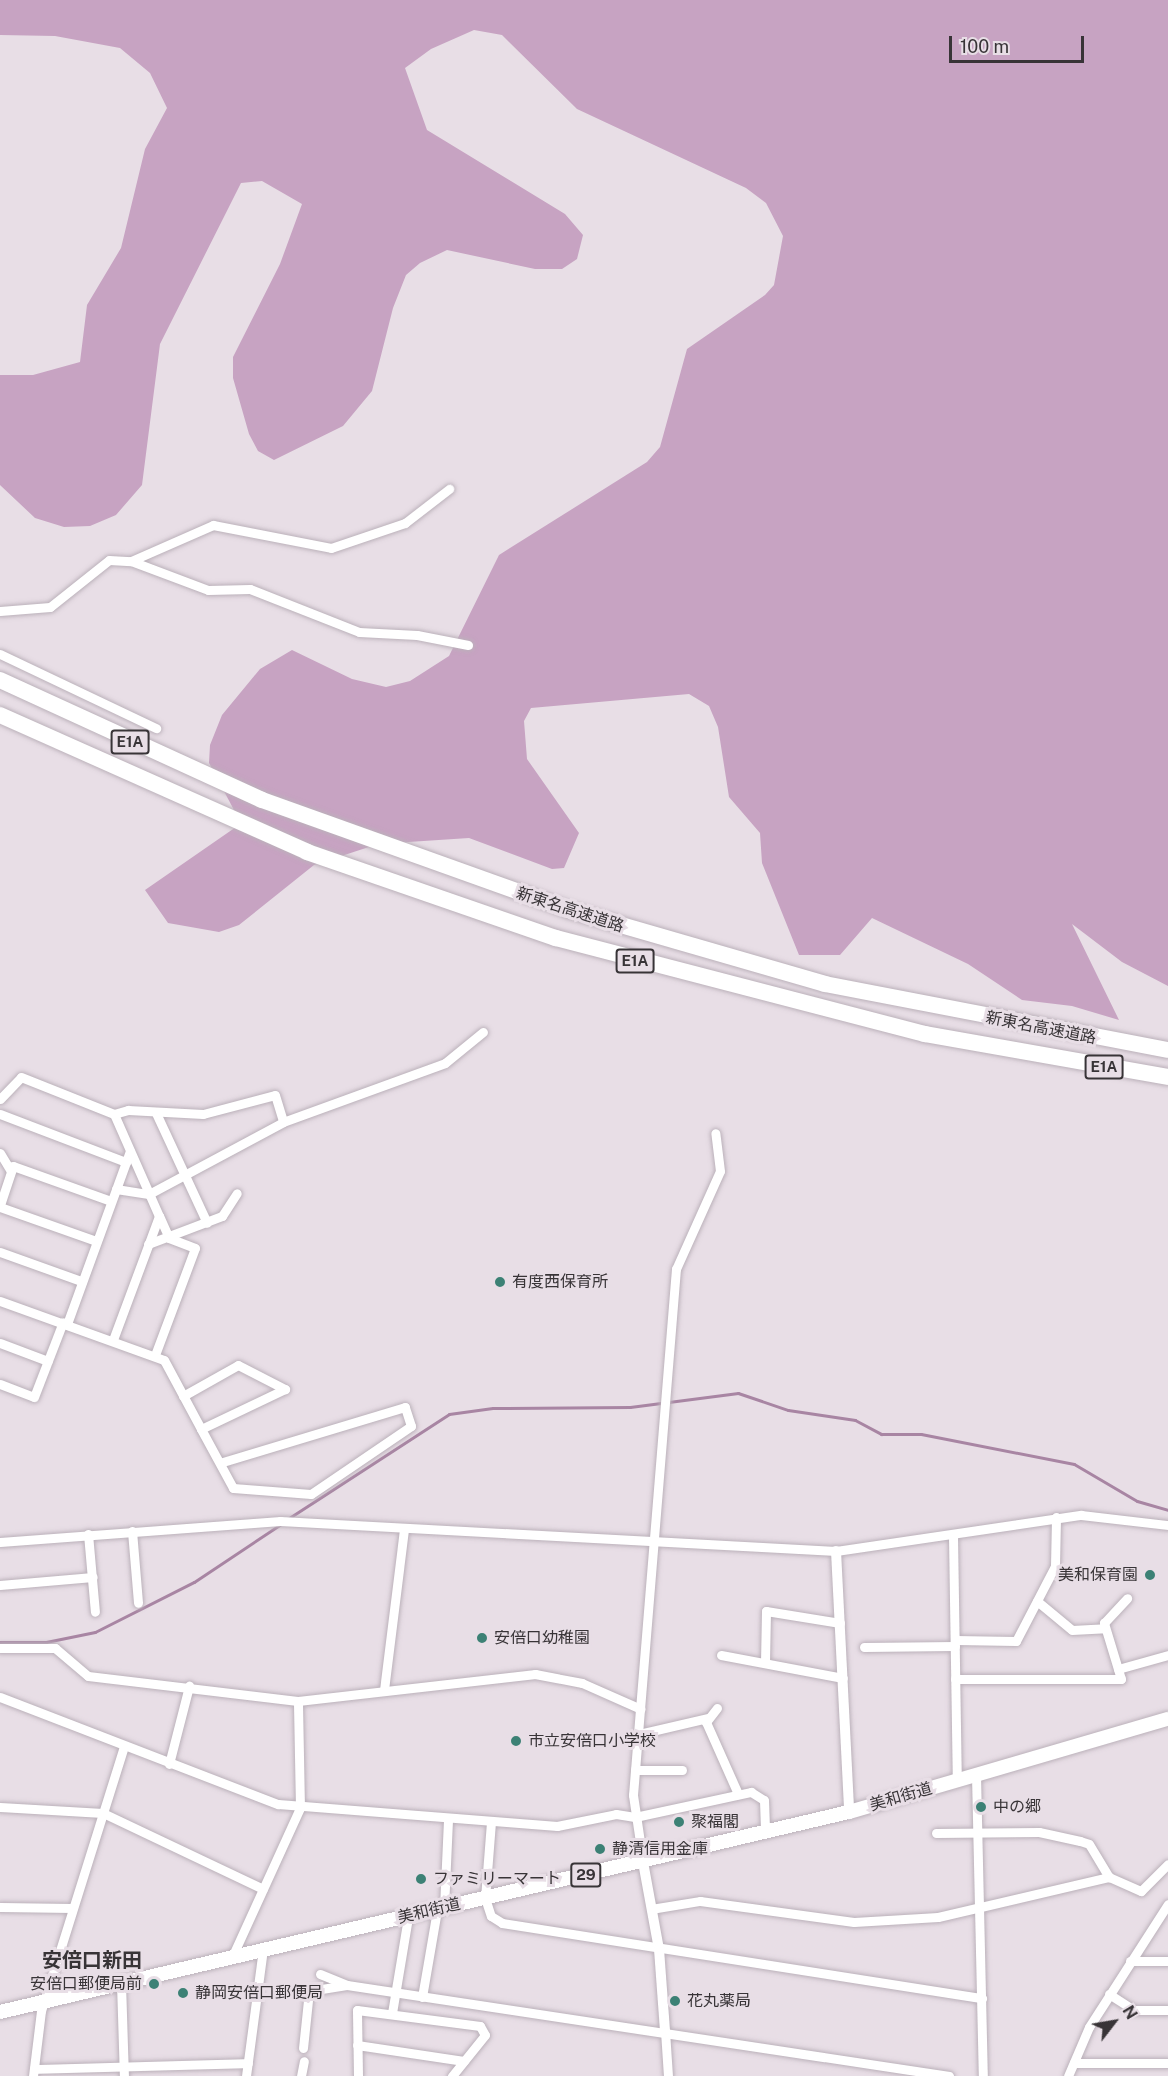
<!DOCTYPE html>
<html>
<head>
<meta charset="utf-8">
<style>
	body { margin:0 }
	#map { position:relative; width:1168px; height:2076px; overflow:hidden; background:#e8dee6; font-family:"Public Sans","Noto Sans JP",sans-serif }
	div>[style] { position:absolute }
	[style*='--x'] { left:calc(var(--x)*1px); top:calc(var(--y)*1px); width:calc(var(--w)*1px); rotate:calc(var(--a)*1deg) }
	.forest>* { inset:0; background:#c7a3c2 }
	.stream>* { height:3px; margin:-1.5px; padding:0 1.5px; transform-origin:1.5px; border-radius:1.5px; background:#a885a3 }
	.roads { filter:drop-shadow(0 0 2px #bbb1ba) drop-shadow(0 0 2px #bbb1ba) }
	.minor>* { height:9px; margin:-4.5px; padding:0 4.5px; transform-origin:4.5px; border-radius:4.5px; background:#fff }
	.tertiary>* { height:10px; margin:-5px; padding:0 5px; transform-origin:5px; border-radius:5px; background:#fff }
	.primary>* { height:14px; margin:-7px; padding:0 7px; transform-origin:7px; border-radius:7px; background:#fff }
	.motorway>* { height:16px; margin:-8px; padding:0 8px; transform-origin:8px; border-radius:8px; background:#fff }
	.dots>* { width:16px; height:16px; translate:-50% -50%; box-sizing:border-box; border:3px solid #e8dee6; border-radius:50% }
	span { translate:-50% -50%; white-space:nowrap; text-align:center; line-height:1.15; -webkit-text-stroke:6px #e8dee6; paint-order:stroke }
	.shield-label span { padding:2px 4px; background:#e8dee6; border:2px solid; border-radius:4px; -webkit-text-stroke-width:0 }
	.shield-label { font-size:15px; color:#383437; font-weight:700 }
	.street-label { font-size:16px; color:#383437 }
	.poi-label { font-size:16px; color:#383437 }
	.left { translate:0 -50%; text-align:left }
	.right { translate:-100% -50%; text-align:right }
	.quarter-label { font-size:20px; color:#383437; font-weight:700 }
	.north { position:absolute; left:1084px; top:1992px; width:60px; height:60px; -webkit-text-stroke:4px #e8dee6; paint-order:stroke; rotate:59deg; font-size:16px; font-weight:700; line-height:24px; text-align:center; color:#383437 }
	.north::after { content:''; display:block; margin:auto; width:21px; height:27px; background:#383437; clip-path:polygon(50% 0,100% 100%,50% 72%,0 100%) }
	.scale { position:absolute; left:949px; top:36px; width:135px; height:27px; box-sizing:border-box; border:3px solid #383437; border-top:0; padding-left:8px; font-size:18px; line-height:21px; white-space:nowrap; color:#383437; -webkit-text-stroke:4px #e8dee6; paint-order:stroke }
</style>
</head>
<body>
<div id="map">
	<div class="forest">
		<i style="clip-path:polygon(0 0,1168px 0,1168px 986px,1122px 962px,1072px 924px,1119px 1020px,1072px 1006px,1022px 1000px,968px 964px,872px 918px,840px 955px,799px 955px,762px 863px,760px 833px,729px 797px,718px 727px,709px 706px,689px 694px,531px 708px,524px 721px,527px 759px,579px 833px,564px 868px,552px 869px,469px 838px,378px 844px,314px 865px,239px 925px,219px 932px,168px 923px,145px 890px,236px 827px,234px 810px,209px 763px,210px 745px,222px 715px,260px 669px,292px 650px,352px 679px,386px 687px,410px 681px,449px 656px,499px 555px,647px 462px,660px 447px,687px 349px,765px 295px,774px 285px,783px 236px,766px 203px,746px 188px,577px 109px,502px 35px,474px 30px,431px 49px,405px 68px,427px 130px,565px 214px,583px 235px,577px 259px,562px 269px,535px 269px,447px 250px,420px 263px,406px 275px,393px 308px,372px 391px,343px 426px,274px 460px,258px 451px,249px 434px,233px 378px,233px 357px,280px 264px,302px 204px,262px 181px,241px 183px,160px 344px,142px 485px,116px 515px,90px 526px,64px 527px,35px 518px,0 485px,0 375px,33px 375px,80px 362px,87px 305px,121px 248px,145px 149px,167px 108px,150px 73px,120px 48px,55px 36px,0 35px)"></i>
	</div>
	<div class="stream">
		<i style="--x:289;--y:1518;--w:191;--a:-33"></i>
		<i style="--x:449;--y:1414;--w:44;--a:-7.8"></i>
		<i style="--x:493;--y:1408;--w:137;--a:-0.4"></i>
		<i style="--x:630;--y:1407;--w:109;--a:-7.4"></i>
		<i style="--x:738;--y:1393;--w:53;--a:18.8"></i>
		<i style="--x:788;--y:1410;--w:68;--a:8.5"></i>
		<i style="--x:855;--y:1420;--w:30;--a:28"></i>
		<i style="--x:881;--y:1434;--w:40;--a:0"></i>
		<i style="--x:921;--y:1434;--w:156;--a:11.1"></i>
		<i style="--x:1074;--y:1464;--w:73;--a:30.4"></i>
		<i style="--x:1137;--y:1501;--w:32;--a:16"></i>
		<i style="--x:0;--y:1642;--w:46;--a:0"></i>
		<i style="--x:46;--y:1642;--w:50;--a:-11.5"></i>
		<i style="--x:95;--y:1632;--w:111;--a:-26.8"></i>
		<i style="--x:194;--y:1582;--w:105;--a:-33.7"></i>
	</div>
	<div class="roads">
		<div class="minor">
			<i style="--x:131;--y:561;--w:82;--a:20.6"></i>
			<i style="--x:208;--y:590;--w:42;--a:-1.4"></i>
			<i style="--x:250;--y:589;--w:117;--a:21.5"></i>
			<i style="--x:359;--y:632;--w:58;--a:3"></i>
			<i style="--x:417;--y:635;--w:52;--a:11.1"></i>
			<i style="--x:0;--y:611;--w:50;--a:-4.6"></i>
			<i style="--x:50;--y:607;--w:75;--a:-38.5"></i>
			<i style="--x:109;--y:560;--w:22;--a:3"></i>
			<i style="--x:131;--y:561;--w:90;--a:-23.7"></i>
			<i style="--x:213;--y:525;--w:120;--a:11"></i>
			<i style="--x:331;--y:548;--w:78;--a:-18.7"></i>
			<i style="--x:405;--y:523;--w:56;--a:-37.7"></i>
			<i style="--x:0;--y:654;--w:173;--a:25.4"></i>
			<i style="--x:0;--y:1099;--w:30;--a:-46"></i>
			<i style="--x:21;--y:1077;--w:100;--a:21.7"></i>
			<i style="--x:114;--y:1114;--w:111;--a:66.2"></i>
			<i style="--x:159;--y:1216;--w:132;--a:110.4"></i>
			<i style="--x:156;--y:1113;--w:121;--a:65.1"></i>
			<i style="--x:0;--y:1114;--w:135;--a:20.9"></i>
			<i style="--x:114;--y:1114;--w:15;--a:-16"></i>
			<i style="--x:128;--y:1110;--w:75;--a:3.1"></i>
			<i style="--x:203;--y:1114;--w:74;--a:-14.8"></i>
			<i style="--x:275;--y:1095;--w:28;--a:73"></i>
			<i style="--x:0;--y:1153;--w:21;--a:59"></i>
			<i style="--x:116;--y:1189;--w:33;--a:9"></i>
			<i style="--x:149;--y:1194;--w:152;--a:-28.2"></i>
			<i style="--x:283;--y:1122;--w:172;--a:-20"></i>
			<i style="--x:445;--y:1063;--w:49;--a:-39.2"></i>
			<i style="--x:0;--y:1205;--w:41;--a:-71.6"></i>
			<i style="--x:13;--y:1166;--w:104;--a:19.7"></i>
			<i style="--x:0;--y:1207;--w:102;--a:19.5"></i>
			<i style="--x:148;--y:1244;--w:79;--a:-20.7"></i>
			<i style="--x:222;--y:1216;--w:27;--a:-57"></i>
			<i style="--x:0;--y:1252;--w:86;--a:19.7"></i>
			<i style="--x:0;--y:1301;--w:174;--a:19.8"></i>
			<i style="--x:164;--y:1360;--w:78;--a:61.8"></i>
			<i style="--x:201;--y:1429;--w:67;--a:61.5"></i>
			<i style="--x:233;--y:1488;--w:78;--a:4.4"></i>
			<i style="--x:311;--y:1494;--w:121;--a:-34.2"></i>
			<i style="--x:411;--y:1426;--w:20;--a:-108"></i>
			<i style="--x:405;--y:1407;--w:193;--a:163.2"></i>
			<i style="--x:67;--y:1324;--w:184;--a:-70"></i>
			<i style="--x:0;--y:1343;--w:51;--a:20.6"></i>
			<i style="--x:155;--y:1355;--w:114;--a:-69.5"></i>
			<i style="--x:195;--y:1248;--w:28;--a:-159"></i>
			<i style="--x:169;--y:1238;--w:24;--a:-114"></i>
			<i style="--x:0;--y:1384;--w:36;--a:21"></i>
			<i style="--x:34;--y:1397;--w:80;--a:-68.9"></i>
			<i style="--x:183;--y:1396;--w:63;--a:-29.4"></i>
			<i style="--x:238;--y:1365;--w:53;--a:27.1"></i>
			<i style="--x:285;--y:1389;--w:93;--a:154.5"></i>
			<i style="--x:132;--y:1531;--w:72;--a:85.2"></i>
			<i style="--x:88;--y:1534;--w:78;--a:84.9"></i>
			<i style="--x:953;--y:1536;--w:244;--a:89.1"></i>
			<i style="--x:0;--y:1542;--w:281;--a:-4.3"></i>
			<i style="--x:280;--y:1521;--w:557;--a:3.09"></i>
			<i style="--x:836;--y:1551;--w:248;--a:-8.4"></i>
			<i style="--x:1081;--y:1515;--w:88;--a:6.6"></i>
			<i style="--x:0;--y:1585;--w:93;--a:-4.9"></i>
			<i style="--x:1037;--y:1601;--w:45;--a:39.6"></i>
			<i style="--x:1072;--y:1630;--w:33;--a:-3"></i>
			<i style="--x:955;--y:1640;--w:61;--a:0.9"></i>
			<i style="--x:1016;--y:1641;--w:85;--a:-62.5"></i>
			<i style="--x:1055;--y:1566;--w:49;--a:-88.8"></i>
			<i style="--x:864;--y:1647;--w:91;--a:-0.6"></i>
			<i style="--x:0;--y:1648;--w:55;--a:0"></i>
			<i style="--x:55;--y:1648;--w:43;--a:40.3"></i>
			<i style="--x:88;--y:1676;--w:211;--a:6.8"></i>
			<i style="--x:298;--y:1701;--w:239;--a:-6.5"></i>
			<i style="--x:535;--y:1674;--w:48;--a:10.8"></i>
			<i style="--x:582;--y:1683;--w:64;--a:23.8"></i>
			<i style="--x:721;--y:1655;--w:124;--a:10.7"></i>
			<i style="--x:765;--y:1663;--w:52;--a:-88.9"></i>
			<i style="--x:766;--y:1611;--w:75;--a:9.2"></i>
			<i style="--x:1118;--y:1669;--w:52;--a:-15.6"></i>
			<i style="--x:955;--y:1679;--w:166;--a:0"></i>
			<i style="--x:1121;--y:1679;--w:59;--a:-106.9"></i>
			<i style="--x:1104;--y:1623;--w:34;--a:-47"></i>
			<i style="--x:384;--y:1690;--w:162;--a:-82.9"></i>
			<i style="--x:0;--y:1697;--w:298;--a:21.1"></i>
			<i style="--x:278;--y:1804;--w:280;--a:4.5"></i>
			<i style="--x:557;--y:1826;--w:60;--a:-11.5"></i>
			<i style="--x:616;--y:1814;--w:19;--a:9"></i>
			<i style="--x:635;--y:1817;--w:119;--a:-12.2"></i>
			<i style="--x:751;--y:1792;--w:15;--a:32"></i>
			<i style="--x:764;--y:1800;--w:32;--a:88"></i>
			<i style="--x:717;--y:1708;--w:18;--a:128"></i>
			<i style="--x:706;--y:1722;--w:79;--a:66"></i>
			<i style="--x:639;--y:1734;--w:70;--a:-13.2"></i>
			<i style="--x:169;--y:1764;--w:81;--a:-75.6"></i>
			<i style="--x:635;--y:1770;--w:47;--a:0"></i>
			<i style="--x:976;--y:1775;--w:301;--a:88.7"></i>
			<i style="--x:0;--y:1807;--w:103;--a:3.3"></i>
			<i style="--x:103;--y:1813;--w:177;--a:25.4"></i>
			<i style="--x:491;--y:1822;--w:76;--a:94.5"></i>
			<i style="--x:485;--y:1898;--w:19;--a:72"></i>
			<i style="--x:491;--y:1916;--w:13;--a:32"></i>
			<i style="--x:502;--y:1923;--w:486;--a:8.9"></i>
			<i style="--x:936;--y:1833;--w:103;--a:-0.6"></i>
			<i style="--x:1039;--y:1832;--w:42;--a:12.4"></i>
			<i style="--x:1080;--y:1841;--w:9;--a:18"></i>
			<i style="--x:1089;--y:1844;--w:39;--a:59"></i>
			<i style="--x:643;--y:1862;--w:68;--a:-98.5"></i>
			<i style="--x:633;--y:1795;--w:528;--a:-85.33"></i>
			<i style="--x:676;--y:1269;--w:107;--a:-65.8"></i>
			<i style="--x:720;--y:1171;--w:38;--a:-97"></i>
			<i style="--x:0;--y:1907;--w:72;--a:0.8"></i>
			<i style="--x:444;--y:1908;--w:89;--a:-87.4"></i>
			<i style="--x:651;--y:1909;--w:50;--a:-9.3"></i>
			<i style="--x:700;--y:1901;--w:155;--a:7.8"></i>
			<i style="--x:854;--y:1922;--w:84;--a:-3.4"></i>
			<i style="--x:938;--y:1917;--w:176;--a:-13.2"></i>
			<i style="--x:1109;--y:1877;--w:35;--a:24"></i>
			<i style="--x:1141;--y:1891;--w:38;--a:-45"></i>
			<i style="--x:232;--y:1957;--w:164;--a:-65.5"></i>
			<i style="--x:300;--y:1808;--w:107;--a:-91.1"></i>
			<i style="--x:1130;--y:1961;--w:38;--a:0"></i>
			<i style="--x:320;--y:1974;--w:29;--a:22"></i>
			<i style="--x:347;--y:1985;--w:609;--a:8.6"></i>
			<i style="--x:121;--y:1983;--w:93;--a:88.2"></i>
			<i style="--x:1109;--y:1994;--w:30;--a:33"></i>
			<i style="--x:1134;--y:2010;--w:34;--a:0"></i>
			<i style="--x:422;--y:1997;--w:88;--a:-80.2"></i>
			<i style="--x:392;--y:2013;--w:97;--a:-80.5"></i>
			<i style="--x:665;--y:2031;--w:45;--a:86.2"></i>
			<i style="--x:357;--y:2045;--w:108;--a:8.5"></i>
			<i style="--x:303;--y:2048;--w:57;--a:-84"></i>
			<i style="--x:309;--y:1991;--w:38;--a:-9"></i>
			<i style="--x:1074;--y:2063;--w:94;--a:0"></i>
			<i style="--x:34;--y:2069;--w:214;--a:-1.6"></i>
			<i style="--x:33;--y:2076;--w:65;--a:-83"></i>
			<i style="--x:41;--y:2011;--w:278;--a:-72.6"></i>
			<i style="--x:246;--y:2076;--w:128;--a:-82.4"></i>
			<i style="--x:301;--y:2076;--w:15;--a:-79"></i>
			<i style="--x:358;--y:2076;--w:66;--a:-90.9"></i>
			<i style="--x:357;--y:2010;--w:124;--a:7.4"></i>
			<i style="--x:480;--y:2026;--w:10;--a:61"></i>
			<i style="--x:485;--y:2035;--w:53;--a:128.8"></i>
			<i style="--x:1068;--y:2076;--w:53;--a:-66.8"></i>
			<i style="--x:1089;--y:2027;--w:146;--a:-57.3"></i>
		</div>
		<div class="tertiary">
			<i style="--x:836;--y:1551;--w:261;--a:87.1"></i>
			<i style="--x:643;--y:1862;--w:88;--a:79.6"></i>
			<i style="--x:659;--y:1949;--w:82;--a:85.8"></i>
		</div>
		<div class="primary">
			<i style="--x:0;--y:2012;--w:872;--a:-13.26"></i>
			<i style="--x:849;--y:1812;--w:332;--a:-16.3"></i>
		</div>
		<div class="motorway">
			<i style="--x:0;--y:680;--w:288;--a:24.6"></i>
			<i style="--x:262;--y:800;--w:326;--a:19.7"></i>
			<i style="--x:569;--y:910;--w:266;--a:16.1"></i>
			<i style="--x:825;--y:984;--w:349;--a:10.9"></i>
			<i style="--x:0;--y:715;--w:336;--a:24"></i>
			<i style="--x:307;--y:852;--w:263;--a:19.1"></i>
			<i style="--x:556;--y:938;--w:381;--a:14.6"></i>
			<i style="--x:925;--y:1034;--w:247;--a:10"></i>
		</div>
	</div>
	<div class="dots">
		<i style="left:500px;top:1282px;background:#3c8175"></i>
		<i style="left:1150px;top:1575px;background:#3c8175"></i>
		<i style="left:482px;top:1638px;background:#3c8175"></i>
		<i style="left:516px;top:1741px;background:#3c8175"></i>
		<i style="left:981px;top:1807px;background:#3c8175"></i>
		<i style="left:679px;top:1822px;background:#3c8175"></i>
		<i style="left:600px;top:1849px;background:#3c8175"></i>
		<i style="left:421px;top:1879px;background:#3c8175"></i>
		<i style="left:154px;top:1984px;background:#3c8175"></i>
		<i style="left:183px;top:1993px;background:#3c8175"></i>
		<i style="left:675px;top:2001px;background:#3c8175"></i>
	</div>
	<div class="shield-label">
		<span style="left:130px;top:742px">E1A</span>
		<span style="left:635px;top:961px">E1A</span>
		<span style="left:1104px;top:1067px">E1A</span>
		<span style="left:586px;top:1875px">29</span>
	</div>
	<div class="street-label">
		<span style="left:570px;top:910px;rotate:18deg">新東名高速道路</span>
		<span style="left:1041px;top:1028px;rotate:11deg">新東名高速道路</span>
		<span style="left:901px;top:1797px;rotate:-16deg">美和街道</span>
		<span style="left:429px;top:1911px;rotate:-13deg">美和街道</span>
	</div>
	<div class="poi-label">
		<span class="left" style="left:512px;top:1282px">有度西保育所</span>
		<span class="right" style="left:1138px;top:1575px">美和保育園</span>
		<span class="left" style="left:494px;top:1638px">安倍口幼稚園</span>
		<span class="left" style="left:528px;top:1741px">市立安倍口小学校</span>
		<span class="left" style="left:993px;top:1807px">中の郷</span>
		<span class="left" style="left:691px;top:1822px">聚福閣</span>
		<span class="left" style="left:612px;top:1849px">静清信用金庫</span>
		<span class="left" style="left:433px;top:1879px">ファミリーマート</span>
		<span class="right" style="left:142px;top:1984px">安倍口郵便局前</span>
		<span class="left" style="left:195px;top:1993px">静岡安倍口郵便局</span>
		<span class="left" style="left:687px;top:2001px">花丸薬局</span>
	</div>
	<div class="quarter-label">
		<span style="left:92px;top:1960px">安倍口新田</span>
	</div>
	<div class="north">N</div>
	<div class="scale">100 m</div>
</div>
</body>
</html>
